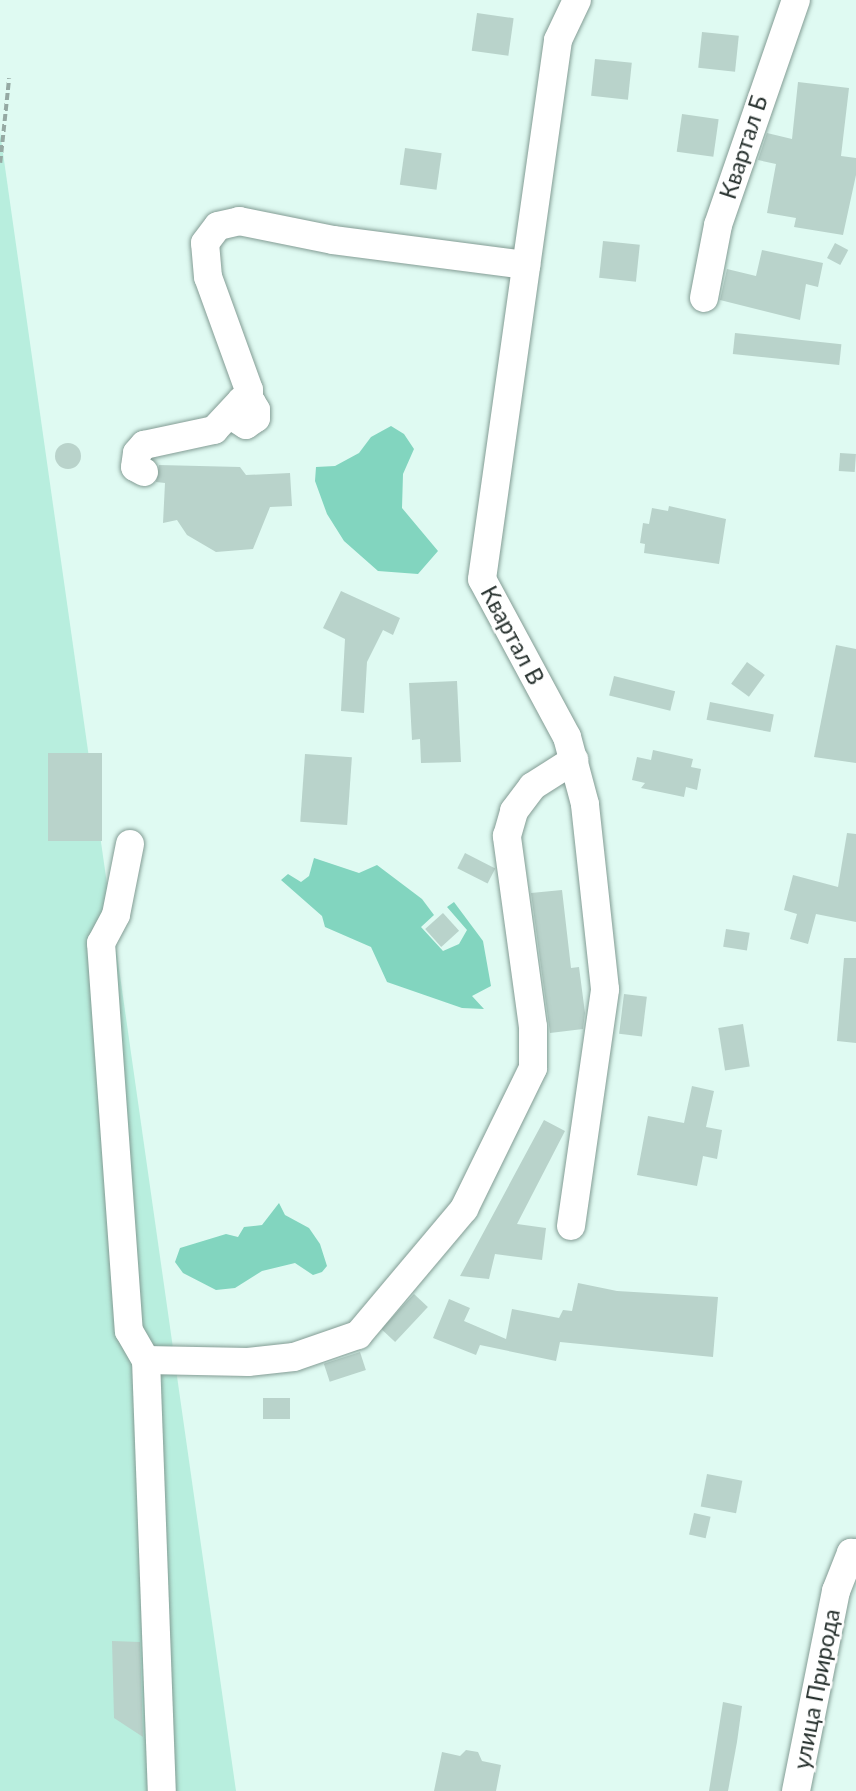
<!DOCTYPE html>
<html>
<head>
<meta charset="utf-8">
<style>
	body { margin:0 }
	#map { position:relative; width:856px; height:1791px; overflow:hidden; background:#dffaf2; font-family:Lato,sans-serif }
	div>[style] { position:absolute }
	[style*='--x'] { left:calc(var(--x)*1px); top:calc(var(--y)*1px); width:calc(var(--w)*1px); rotate:calc(var(--a)*1deg) }
	.green>* { inset:0; background:#b8eede }
	.water>* { inset:0; background:#82d5bf }
	.building>* { inset:0; background:#b9d3cb; transform-origin:0 0 }
	.round { border-radius:50% }
	.path>* { height:3.5px; margin-top:-1.75px; transform-origin:0; background:repeating-linear-gradient(90deg,#95a9a3 0 7px,transparent 0 10.5px) }
	.roads { filter:drop-shadow(0 0 2px #839c94) drop-shadow(0 0 2px #839c94) }
	.minor>* { height:28px; margin:-14px; padding:0 14px; transform-origin:14px; border-radius:14px; background:#fff }
	span { translate:-50% -50%; white-space:nowrap; text-align:center; line-height:1.15; -webkit-text-stroke:5px #fff; paint-order:stroke }
	.street-label { font-size:23px; color:#26302d }
</style>
</head>
<body>
<div id="map">
	<div class="green">
		<i style="clip-path:polygon(0 132px,236px 1791px,0 1791px)"></i>
	</div>
	<div class="water">
		<i style="clip-path:polygon(391px 426px,404px 434px,414px 449px,403px 474px,402px 508px,438px 551px,418px 574px,378px 571px,344px 541px,327px 514px,315px 481px,316px 467px,335px 466px,359px 453px,371px 437px)"></i>
		<i style="clip-path:polygon(314px 858px,359px 873px,377px 865px,422px 899px,434px 915px,421px 927px,443px 951px,459px 944px,467px 930px,447px 907px,454px 902px,483px 941px,491px 986px,472px 996px,484px 1009px,462px 1008px,387px 982px,371px 947px,325px 927px,322px 916px,281px 880px,288px 874px,301px 882px,309px 876px)"></i>
		<i style="clip-path:polygon(279px 1203px,285px 1215px,309px 1228px,320px 1244px,327px 1266px,322px 1272px,313px 1275px,295px 1263px,262px 1271px,235px 1288px,216px 1290px,183px 1273px,175px 1262px,180px 1248px,226px 1234px,238px 1237px,244px 1227px,262px 1225px)"></i>
	</div>
	<div class="building">
		<i style="left:477px;top:13px;width:37px;height:38px;rotate:8deg"></i>
		<i style="left:702px;top:32px;width:37px;height:36px;rotate:6deg"></i>
		<i style="left:595px;top:59px;width:37px;height:37px;rotate:6deg"></i>
		<i style="clip-path:polygon(798px 82px,849px 88px,841px 156px,856px 158px,856px 175px,843px 235px,794px 227px,796px 218px,767px 213px,776px 164px,758px 160px,767px 133px,792px 139px)"></i>
		<i style="left:682px;top:114px;width:37px;height:38px;rotate:8deg"></i>
		<i style="left:405px;top:148px;width:37px;height:37px;rotate:8deg"></i>
		<i style="left:603px;top:241px;width:37px;height:37px;rotate:6deg"></i>
		<i style="left:835px;top:243px;width:15px;height:17px;rotate:28deg"></i>
		<i style="clip-path:polygon(762px 250px,823px 263px,818px 287px,806px 284px,800px 320px,720px 300px,727px 269px,756px 276px)"></i>
		<i style="left:735px;top:333px;width:107px;height:21px;rotate:6deg"></i>
		<i class="round" style="left:55px;top:443px;width:26px;height:26px"></i>
		<i style="left:840px;top:453px;width:16px;height:18px;rotate:4deg"></i>
		<i style="clip-path:polygon(159px 465px,240px 467px,246px 475px,290px 473px,292px 506px,270px 507px,253px 549px,216px 552px,187px 535px,177px 520px,163px 523px,165px 483px,156px 482px)"></i>
		<i style="clip-path:polygon(669px 506px,726px 519px,719px 564px,644px 553px,645px 544px,640px 543px,643px 523px,649px 524px,652px 508px,668px 511px)"></i>
		<i style="clip-path:polygon(341px 591px,400px 618px,393px 635px,383px 630px,367px 662px,364px 713px,341px 711px,345px 639px,323px 628px)"></i>
		<i style="clip-path:polygon(836px 645px,856px 649px,856px 763px,814px 757px)"></i>
		<i style="left:747px;top:662px;width:22px;height:27px;rotate:36deg"></i>
		<i style="left:614px;top:676px;width:63px;height:20px;rotate:14deg"></i>
		<i style="clip-path:polygon(457px 681px,461px 762px,421px 763px,420px 739px,412px 740px,409px 683px)"></i>
		<i style="left:710px;top:702px;width:65px;height:18px;rotate:11deg"></i>
		<i style="clip-path:polygon(653px 750px,693px 759px,691px 767px,701px 769px,697px 790px,686px 787px,684px 797px,641px 788px,645px 783px,632px 780px,637px 757px,651px 760px)"></i>
		<i style="left:48px;top:753px;width:54px;height:88px"></i>
		<i style="left:305px;top:754px;width:47px;height:68px;rotate:4deg"></i>
		<i style="clip-path:polygon(847px 833px,856px 834px,856px 922px,816px 914px,808px 944px,790px 939px,797px 914px,784px 910px,793px 875px,838px 887px)"></i>
		<i style="left:465px;top:853px;width:34px;height:17px;rotate:27deg"></i>
		<i style="clip-path:polygon(562px 890px,571px 968px,579px 967px,585px 1013px,583px 1029px,550px 1033px,531px 893px)"></i>
		<i style="left:443px;top:913px;width:24px;height:24px;rotate:48deg"></i>
		<i style="left:726px;top:929px;width:24px;height:18px;rotate:9deg"></i>
		<i style="clip-path:polygon(844px 958px,856px 958px,856px 1043px,837px 1041px)"></i>
		<i style="left:624px;top:994px;width:23px;height:40px;rotate:7deg"></i>
		<i style="left:743px;top:1024px;width:43px;height:25px;rotate:81deg"></i>
		<i style="clip-path:polygon(692px 1086px,714px 1091px,706px 1127px,722px 1130px,717px 1159px,703px 1156px,697px 1186px,637px 1175px,648px 1116px,684px 1123px)"></i>
		<i style="clip-path:polygon(544px 1120px,565px 1131px,517px 1224px,546px 1228px,542px 1260px,495px 1254px,489px 1279px,460px 1276px)"></i>
		<i style="clip-path:polygon(578px 1283px,617px 1291px,718px 1297px,713px 1357px,560px 1342px,556px 1361px,480px 1345px,476px 1355px,433px 1338px,449px 1299px,470px 1308px,464px 1321px,506px 1339px,512px 1309px,559px 1318px,563px 1310px,572px 1311px)"></i>
		<i style="left:414px;top:1294px;width:19px;height:48px;rotate:43deg"></i>
		<i style="left:360px;top:1352px;width:19px;height:38px;rotate:72deg"></i>
		<i style="left:290px;top:1398px;width:21px;height:27px;rotate:90deg"></i>
		<i style="left:707px;top:1474px;width:36px;height:33px;rotate:11deg"></i>
		<i style="left:694px;top:1513px;width:17px;height:22px;rotate:13deg"></i>
		<i style="clip-path:polygon(112px 1641px,140px 1642px,143px 1737px,114px 1718px)"></i>
		<i style="clip-path:polygon(723px 1702px,742px 1706px,737px 1742px,728px 1791px,709px 1791px)"></i>
		<i style="clip-path:polygon(466px 1750px,478px 1752px,482px 1761px,501px 1765px,496px 1791px,434px 1791px,442px 1752px,460px 1756px)"></i>
	</div>
	<div class="path">
		<i style="--x:0;--y:163;--w:85;--a:-84"></i>
	</div>
	<div class="roads">
		<div class="minor">
			<i style="--x:704;--y:298;--w:74;--a:-79.1"></i>
			<i style="--x:718;--y:225;--w:238;--a:-70.9"></i>
			<i style="--x:249;--y:401;--w:11;--a:-90"></i>
			<i style="--x:249;--y:390;--w:120;--a:-109.9"></i>
			<i style="--x:208;--y:277;--w:34;--a:-95"></i>
			<i style="--x:205;--y:243;--w:21;--a:-53"></i>
			<i style="--x:218;--y:226;--w:22;--a:-13"></i>
			<i style="--x:239;--y:221;--w:96;--a:11.4"></i>
			<i style="--x:333;--y:240;--w:195;--a:7.4"></i>
			<i style="--x:144;--y:472;--w:10;--a:-151"></i>
			<i style="--x:135;--y:467;--w:14;--a:-82"></i>
			<i style="--x:137;--y:453;--w:11;--a:-49"></i>
			<i style="--x:144;--y:445;--w:72;--a:-12.1"></i>
			<i style="--x:214;--y:430;--w:40;--a:-47"></i>
			<i style="--x:241;--y:401;--w:11;--a:10"></i>
			<i style="--x:252;--y:403;--w:8;--a:60"></i>
			<i style="--x:256;--y:410;--w:8;--a:90"></i>
			<i style="--x:256;--y:418;--w:12;--a:145"></i>
			<i style="--x:246;--y:425;--w:17;--a:-147"></i>
			<i style="--x:130;--y:844;--w:72;--a:101.2"></i>
			<i style="--x:116;--y:915;--w:32;--a:118"></i>
			<i style="--x:101;--y:943;--w:389;--a:85.9"></i>
			<i style="--x:129;--y:1331;--w:34;--a:60"></i>
			<i style="--x:146;--y:1360;--w:431;--a:87.9"></i>
			<i style="--x:571;--y:1226;--w:239;--a:-81.8"></i>
			<i style="--x:605;--y:989;--w:186;--a:-96.2"></i>
			<i style="--x:585;--y:804;--w:69;--a:-105"></i>
			<i style="--x:567;--y:737;--w:179;--a:-118.3"></i>
			<i style="--x:482;--y:579;--w:544;--a:-81.97"></i>
			<i style="--x:558;--y:40;--w:44;--a:-64.6"></i>
			<i style="--x:146;--y:1360;--w:102;--a:1.1"></i>
			<i style="--x:248;--y:1362;--w:46;--a:-6.2"></i>
			<i style="--x:294;--y:1357;--w:68;--a:-19"></i>
			<i style="--x:358;--y:1335;--w:165;--a:-49.9"></i>
			<i style="--x:464;--y:1209;--w:157;--a:-63.9"></i>
			<i style="--x:533;--y:1068;--w:41;--a:-90"></i>
			<i style="--x:533;--y:1027;--w:193;--a:-97.8"></i>
			<i style="--x:507;--y:836;--w:26;--a:-74"></i>
			<i style="--x:514;--y:811;--w:31;--a:-53"></i>
			<i style="--x:533;--y:786;--w:49;--a:-32.4"></i>
			<i style="--x:796;--y:1791;--w:204;--a:-78.7"></i>
			<i style="--x:836;--y:1591;--w:41;--a:-68.5"></i>
			<i style="--x:851;--y:1553;--w:5;--a:0"></i>
		</div>
	</div>
	<div class="street-label">
		<span style="left:743px;top:147px;rotate:-72deg">Квартал Б</span>
		<span style="left:513px;top:635px;rotate:62deg">Квартал В</span>
		<span style="left:816px;top:1689px;rotate:-79deg">улица Природа</span>
	</div>
</div>
</body>
</html>
